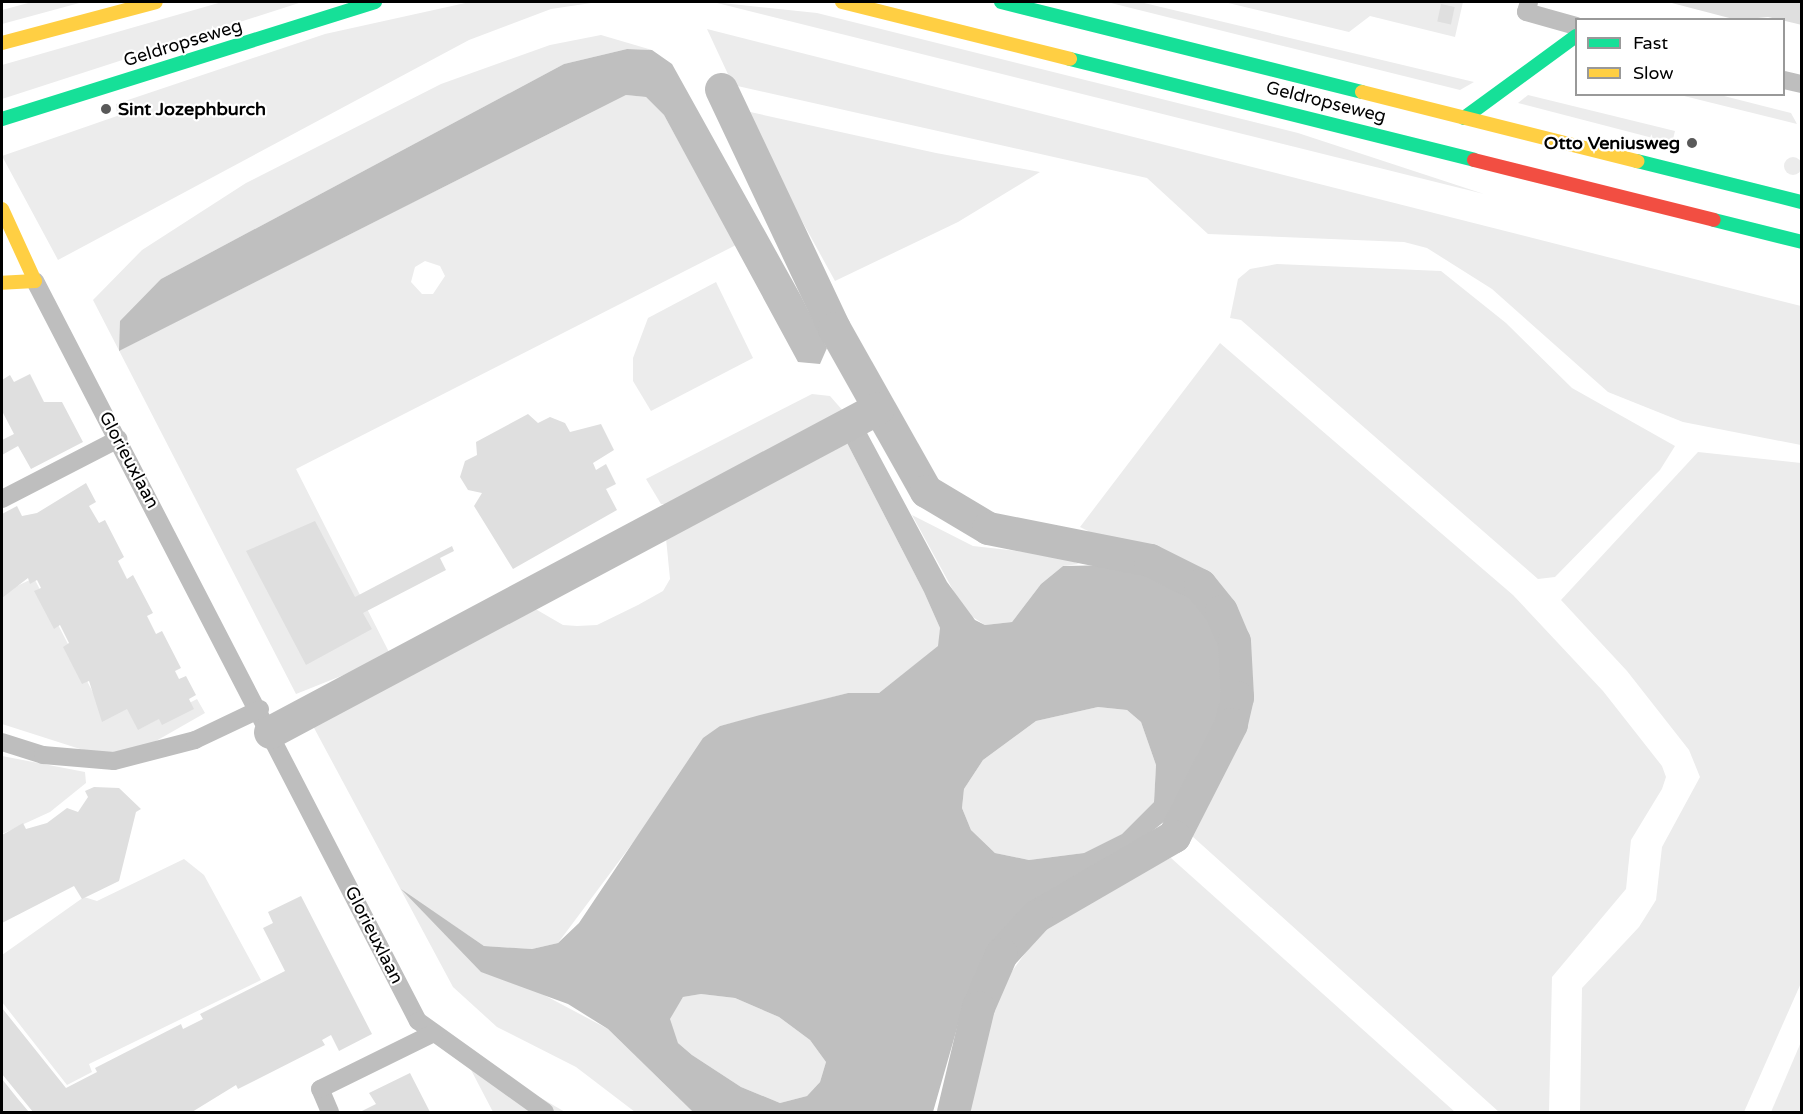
<!DOCTYPE html>
<html>
<head>
<meta charset="utf-8">
<style>
	body { margin:0 }
	#map { position:relative; width:1803px; height:1114px; overflow:hidden; background:#fff; font-family:"Varela Round",sans-serif }
	div>[style] { position:absolute }
	[style*='--x'] { left:calc(var(--x)*1px); top:calc(var(--y)*1px); width:calc(var(--w)*1px); rotate:calc(var(--a)*1deg) }
	.green>* { inset:0; background:#ececec }
	.round { border-radius:50% }
	.water>* { inset:0; background:#bfbfbf }
	.building>* { inset:0; background:#dfdfdf; transform-origin:0 0 }
	.lane>* { height:18px; margin:-9px; padding:0 9px; transform-origin:9px; border-radius:9px; background:#bebebe }
	.street>* { height:33px; margin:-16.5px; padding:0 16.5px; transform-origin:16.5px; border-radius:16.5px; background:#bebebe }
	.fast>* { height:14px; margin:-7px; padding:0 7px; transform-origin:7px; border-radius:7px; background:#16e098 }
	.slow>* { height:14px; margin:-7px; padding:0 7px; transform-origin:7px; border-radius:7px; background:#ffcf43 }
	.jam>* { height:14px; margin:-7px; padding:0 7px; transform-origin:7px; border-radius:7px; background:#f24e42 }
	.dots>* { width:16px; height:16px; translate:-50% -50%; box-sizing:border-box; border:3px solid #fff; border-radius:50% }
	span { translate:-50% -50%; white-space:nowrap; text-align:center; line-height:1.15; -webkit-text-stroke:4.5px #fff; paint-order:stroke }
	.street-label { font-size:18px; color:#000 }
	.poi-label { font-size:18px; color:#000; font-weight:700 }
	.left { translate:0 -50%; text-align:left }
	.right { translate:-100% -50%; text-align:right }
	.frame { position:absolute; inset:0; border:3px solid #000; pointer-events:none }
	.legend { position:absolute; left:1575px; top:18px; width:210px; height:78px; box-sizing:border-box; background:#fff; border:2px solid #999; margin:0; padding:8px 10px; list-style:none; font-size:18px; color:#000 }
	.legend li { display:flex; align-items:center; gap:12px; height:30px }
	.legend b { width:30px; border:2px solid #999 }
</style>
</head>
<body>
<div id="map">
	<div class="green">
		<i style="clip-path:polygon(32px 2px,83px 2px,2px 24px,2px 10px)"></i>
		<i style="clip-path:polygon(222px 2px,302px 2px,2px 99px,2px 65px)"></i>
		<i style="clip-path:polygon(470px 2px,598px 2px,551px 9px,469px 40px,58px 260px,2px 156px,117px 116px,116px 104px,325px 34px)"></i>
		<i style="clip-path:polygon(713px 2px,817px 13px,957px 48px,1298px 133px,1484px 194px)"></i>
		<i style="clip-path:polygon(1107px 2px,1140px 2px,1474px 82px,1460px 90px)"></i>
		<i style="clip-path:polygon(1224px 2px,1463px 2px,1455px 37px,1370px 16px,1349px 32px)"></i>
		<i style="clip-path:polygon(707px 29px,1801px 306px,1801px 445px,1683px 422px,1608px 392px,1492px 289px,1427px 248px,1404px 242px,1208px 234px,1147px 178px,733px 85px)"></i>
		<i style="clip-path:polygon(evenodd,601px 35px,652px 50px,627px 49px,564px 64px,161px 279px,120px 350px,626px 95px,646px 97px,664px 115px,736px 245px,296px 469px,391px 656px,296px 694px,93px 300px,142px 250px,246px 183px,441px 84px,550px 45px,601px 35px,425px 261px,440px 266px,445px 276px,433px 294px,422px 294px,411px 282px,415px 267px,425px 261px)"></i>
		<i style="clip-path:polygon(1528px 95px,1675px 131px,1672px 143px,1518px 103px)"></i>
		<i style="clip-path:polygon(1680px 95px,1720px 95px,1791px 113px,1797px 124px)"></i>
		<i style="clip-path:polygon(741px 110px,936px 153px,1040px 172px,958px 222px,835px 281px)"></i>
		<i class="round" style="left:1784px;top:157px;width:18px;height:18px"></i>
		<i style="clip-path:polygon(1277px 264px,1441px 271px,1506px 323px,1572px 388px,1675px 446px,1660px 470px,1555px 577px,1538px 579px,1241px 320px,1230px 318px,1238px 279px,1250px 269px)"></i>
		<i style="clip-path:polygon(716px 282px,753px 358px,651px 411px,633px 381px,633px 358px,648px 318px)"></i>
		<i style="clip-path:polygon(1220px 343px,1513px 595px,1603px 691px,1662px 766px,1666px 777px,1662px 789px,1631px 840px,1626px 889px,1552px 977px,1549px 1112px,1499px 1112px,1192px 836px,1088px 531px,1080px 527px)"></i>
		<i style="clip-path:polygon(812px 394px,830px 396px,844px 412px,667px 504px,661px 504px,646px 479px)"></i>
		<i style="clip-path:polygon(845px 439px,924px 592px,940px 628px,939px 646px,879px 693px,848px 693px,720px 726px,558px 943px,532px 949px,484px 946px,404px 892px,529px 987px,608px 1029px,693px 1112px,635px 1112px,576px 1067px,497px 1027px,453px 987px,313px 726px,532px 607px,563px 625px,577px 626px,597px 625px,638px 605px,663px 591px,670px 579px,666px 538px)"></i>
		<i style="clip-path:polygon(1698px 452px,1801px 463px,1801px 983px,1744px 1112px,1580px 1112px,1582px 988px,1639px 927px,1656px 900px,1662px 847px,1700px 777px,1689px 750px,1627px 671px,1561px 600px)"></i>
		<i style="clip-path:polygon(912px 515px,973px 546px,1062px 556px,1079px 564px,1063px 566px,1041px 584px,1012px 622px,985px 625px,965px 612px)"></i>
		<i style="clip-path:polygon(34px 578px,104px 714px,127px 701px,141px 728px,197px 699px,205px 713px,135px 753px,102px 756px,2px 724px,2px 593px)"></i>
		<i style="clip-path:polygon(1098px 707px,1127px 710px,1141px 722px,1156px 765px,1154px 802px,1122px 834px,1084px 853px,1029px 860px,995px 853px,971px 830px,962px 808px,964px 789px,983px 760px,1036px 721px)"></i>
		<i style="clip-path:polygon(2px 756px,85px 772px,86px 783px,50px 812px,2px 834px)"></i>
		<i style="clip-path:polygon(1171px 858px,1455px 1112px,966px 1112px,985px 1027px,1010px 974px,1042px 930px,1146px 868px)"></i>
		<i style="clip-path:polygon(184px 859px,204px 875px,261px 980px,89px 1064px,92px 1072px,67px 1085px,2px 1002px,2px 955px,84px 897px,97px 901px)"></i>
		<i style="clip-path:polygon(701px 994px,735px 998px,779px 1017px,810px 1040px,826px 1062px,820px 1082px,807px 1096px,780px 1103px,741px 1087px,692px 1055px,678px 1043px,669px 1019px,683px 997px)"></i>
		<i style="clip-path:polygon(1801px 1042px,1801px 1112px,1771px 1112px)"></i>
		<i style="clip-path:polygon(458px 1045px,483px 1064px,565px 1112px,493px 1112px)"></i>
	</div>
	<div class="water">
		<i style="clip-path:polygon(627px 49px,652px 50px,672px 64px,801px 296px,827px 348px,820px 364px,798px 362px,664px 115px,646px 97px,626px 95px,119px 351px,120px 321px,161px 279px,564px 64px)"></i>
		<i style="clip-path:polygon(evenodd,866px 431px,947px 582px,975px 620px,985px 625px,1012px 622px,1041px 584px,1063px 566px,1117px 565px,1148px 573px,1187px 593px,1208px 617px,1225px 650px,1225px 699px,1176px 812px,1114px 862px,964px 1004px,933px 1112px,693px 1112px,608px 1029px,568px 1004px,481px 972px,401px 889px,484px 946px,532px 949px,558px 943px,579px 923px,703px 738px,720px 726px,760px 715px,848px 693px,879px 693px,938px 646px,940px 628px,924px 592px,845px 439px,866px 431px,1098px 707px,1127px 710px,1141px 722px,1156px 765px,1154px 802px,1122px 834px,1084px 853px,1029px 860px,995px 853px,971px 830px,962px 808px,964px 789px,983px 760px,1036px 721px,1098px 707px,866px 431px,701px 994px,735px 998px,779px 1017px,810px 1040px,826px 1062px,820px 1082px,807px 1096px,780px 1103px,741px 1087px,692px 1055px,678px 1043px,670px 1019px,683px 997px,701px 994px)"></i>
	</div>
	<div class="building">
		<i style="clip-path:polygon(1668px 2px,1802px 2px,1802px 25px,1768px 17px,1737px 20px)"></i>
		<i style="left:1441px;top:4px;width:14px;height:18px;rotate:12deg"></i>
		<i style="clip-path:polygon(30px 374px,44px 402px,62px 402px,83px 442px,31px 469px,18px 446px,2px 455px,2px 440px,14px 434px,2px 411px,2px 380px,10px 375px,14px 382px)"></i>
		<i style="clip-path:polygon(528px 414px,538px 423px,550px 417px,565px 423px,570px 432px,601px 424px,614px 450px,593px 463px,596px 470px,606px 464px,616px 484px,606px 489px,617px 510px,513px 569px,474px 506px,482px 493px,468px 490px,460px 477px,465px 461px,477px 455px,476px 442px)"></i>
		<i style="clip-path:polygon(86px 483px,96px 502px,89px 506px,99px 523px,105px 520px,124px 557px,118px 561px,127px 579px,133px 575px,153px 613px,147px 616px,156px 634px,162px 631px,181px 668px,175px 671px,179px 679px,186px 676px,196px 695px,189px 699px,194px 709px,162px 725px,159px 719px,138px 730px,127px 709px,102px 722px,89px 681px,82px 684px,63px 647px,69px 643px,60px 625px,54px 629px,34px 591px,41px 588px,37px 580px,30px 584px,28px 578px,2px 598px,2px 514px,17px 506px,22px 516px,37px 513px)"></i>
		<i style="clip-path:polygon(315px 521px,355px 597px,452px 546px,454px 551px,440px 558px,446px 570px,363px 613px,372px 629px,306px 665px,246px 551px)"></i>
		<i style="clip-path:polygon(94px 787px,119px 788px,141px 809px,136px 812px,119px 881px,82px 899px,74px 886px,2px 923px,2px 835px,23px 823px,26px 829px,47px 823px,67px 808px,78px 812px,88px 797px,85px 791px)"></i>
		<i style="clip-path:polygon(301px 896px,372px 1034px,339px 1051px,331px 1035px,322px 1040px,325px 1045px,238px 1089px,236px 1085px,192px 1112px,33px 1112px,2px 1074px,2px 1008px,66px 1088px,97px 1072px,95px 1068px,181px 1024px,183px 1029px,203px 1019px,200px 1014px,285px 971px,263px 928px,273px 923px,268px 912px)"></i>
		<i style="clip-path:polygon(410px 1073px,430px 1112px,360px 1112px,376px 1104px,369px 1093px)"></i>
		<i style="clip-path:polygon(2px 1079px,18px 1099px,29px 1112px,2px 1112px)"></i>
	</div>
	<div class="lane">
		<i style="--x:1529;--y:2;--w:10;--a:107"></i>
		<i style="--x:1526;--y:12;--w:52;--a:15.6"></i>
		<i style="--x:1784;--y:80;--w:18;--a:13"></i>
		<i style="--x:35;--y:281;--w:833;--a:62.64"></i>
		<i style="--x:418;--y:1021;--w:156;--a:35.6"></i>
		<i style="--x:2;--y:499;--w:131;--a:-27.3"></i>
		<i style="--x:2;--y:742;--w:43;--a:17.6"></i>
		<i style="--x:43;--y:755;--w:71;--a:4.8"></i>
		<i style="--x:114;--y:761;--w:84;--a:-14.5"></i>
		<i style="--x:195;--y:740;--w:72;--a:-25.5"></i>
		<i style="--x:330;--y:1112;--w:25;--a:-113"></i>
		<i style="--x:320;--y:1089;--w:127;--a:-26.2"></i>
	</div>
	<div class="street">
		<i style="--x:721;--y:89;--w:264;--a:64.7"></i>
		<i style="--x:834;--y:328;--w:187;--a:60.6"></i>
		<i style="--x:926;--y:491;--w:72;--a:30.8"></i>
		<i style="--x:988;--y:528;--w:165;--a:11.2"></i>
		<i style="--x:1150;--y:560;--w:56;--a:26.6"></i>
		<i style="--x:1200;--y:585;--w:33;--a:51"></i>
		<i style="--x:1221;--y:611;--w:33;--a:67"></i>
		<i style="--x:1234;--y:641;--w:56;--a:86.9"></i>
		<i style="--x:1237;--y:697;--w:28;--a:103"></i>
		<i style="--x:1231;--y:724;--w:126;--a:117"></i>
		<i style="--x:1174;--y:836;--w:160;--a:149.9"></i>
		<i style="--x:1036;--y:916;--w:52;--a:132.6"></i>
		<i style="--x:1001;--y:954;--w:58;--a:113.5"></i>
		<i style="--x:978;--y:1007;--w:108;--a:103.4"></i>
		<i style="--x:270;--y:732;--w:689;--a:-28.05"></i>
	</div>
	<div class="fast">
		<i style="--x:1001;--y:2;--w:372;--a:14"></i>
		<i style="--x:1070;--y:59;--w:416;--a:14"></i>
		<i style="--x:1464;--y:118;--w:139;--a:-36.2"></i>
		<i style="--x:2;--y:119;--w:391;--a:-17.4"></i>
		<i style="--x:1637;--y:161;--w:170;--a:14"></i>
		<i style="--x:1714;--y:220;--w:91;--a:14"></i>
	</div>
	<div class="slow">
		<i style="--x:842;--y:2;--w:235;--a:14"></i>
		<i style="--x:2;--y:43;--w:159;--a:-14.9"></i>
		<i style="--x:1362;--y:92;--w:284;--a:14.1"></i>
		<i style="--x:2;--y:209;--w:79;--a:65.4"></i>
		<i style="--x:35;--y:281;--w:33;--a:177"></i>
	</div>
	<div class="jam">
		<i style="--x:1474;--y:160;--w:247;--a:14"></i>
	</div>
	<div class="dots">
		<i style="left:106px;top:109px;background:#595959"></i>
		<i style="left:1692px;top:143px;background:#595959"></i>
	</div>
	<div class="street-label">
		<span style="left:183px;top:43px;rotate:-17deg">Geldropseweg</span>
		<span style="left:1326px;top:102px;rotate:14deg">Geldropseweg</span>
		<span style="left:129px;top:460px;rotate:62deg">Glorieuxlaan</span>
		<span style="left:374px;top:935px;rotate:63deg">Glorieuxlaan</span>
	</div>
	<div class="poi-label">
		<span class="left" style="left:118px;top:109px">Sint Jozephburch</span>
		<span class="right" style="left:1680px;top:143px">Otto Veniusweg</span>
	</div>
	<div class="frame"></div>
	<ul class="legend">
	<li><b style="height:8px;background:#16e098"></b>Fast</li>
	<li><b style="height:8px;background:#ffcf43"></b>Slow</li>
	</ul>
</div>
</body>
</html>
